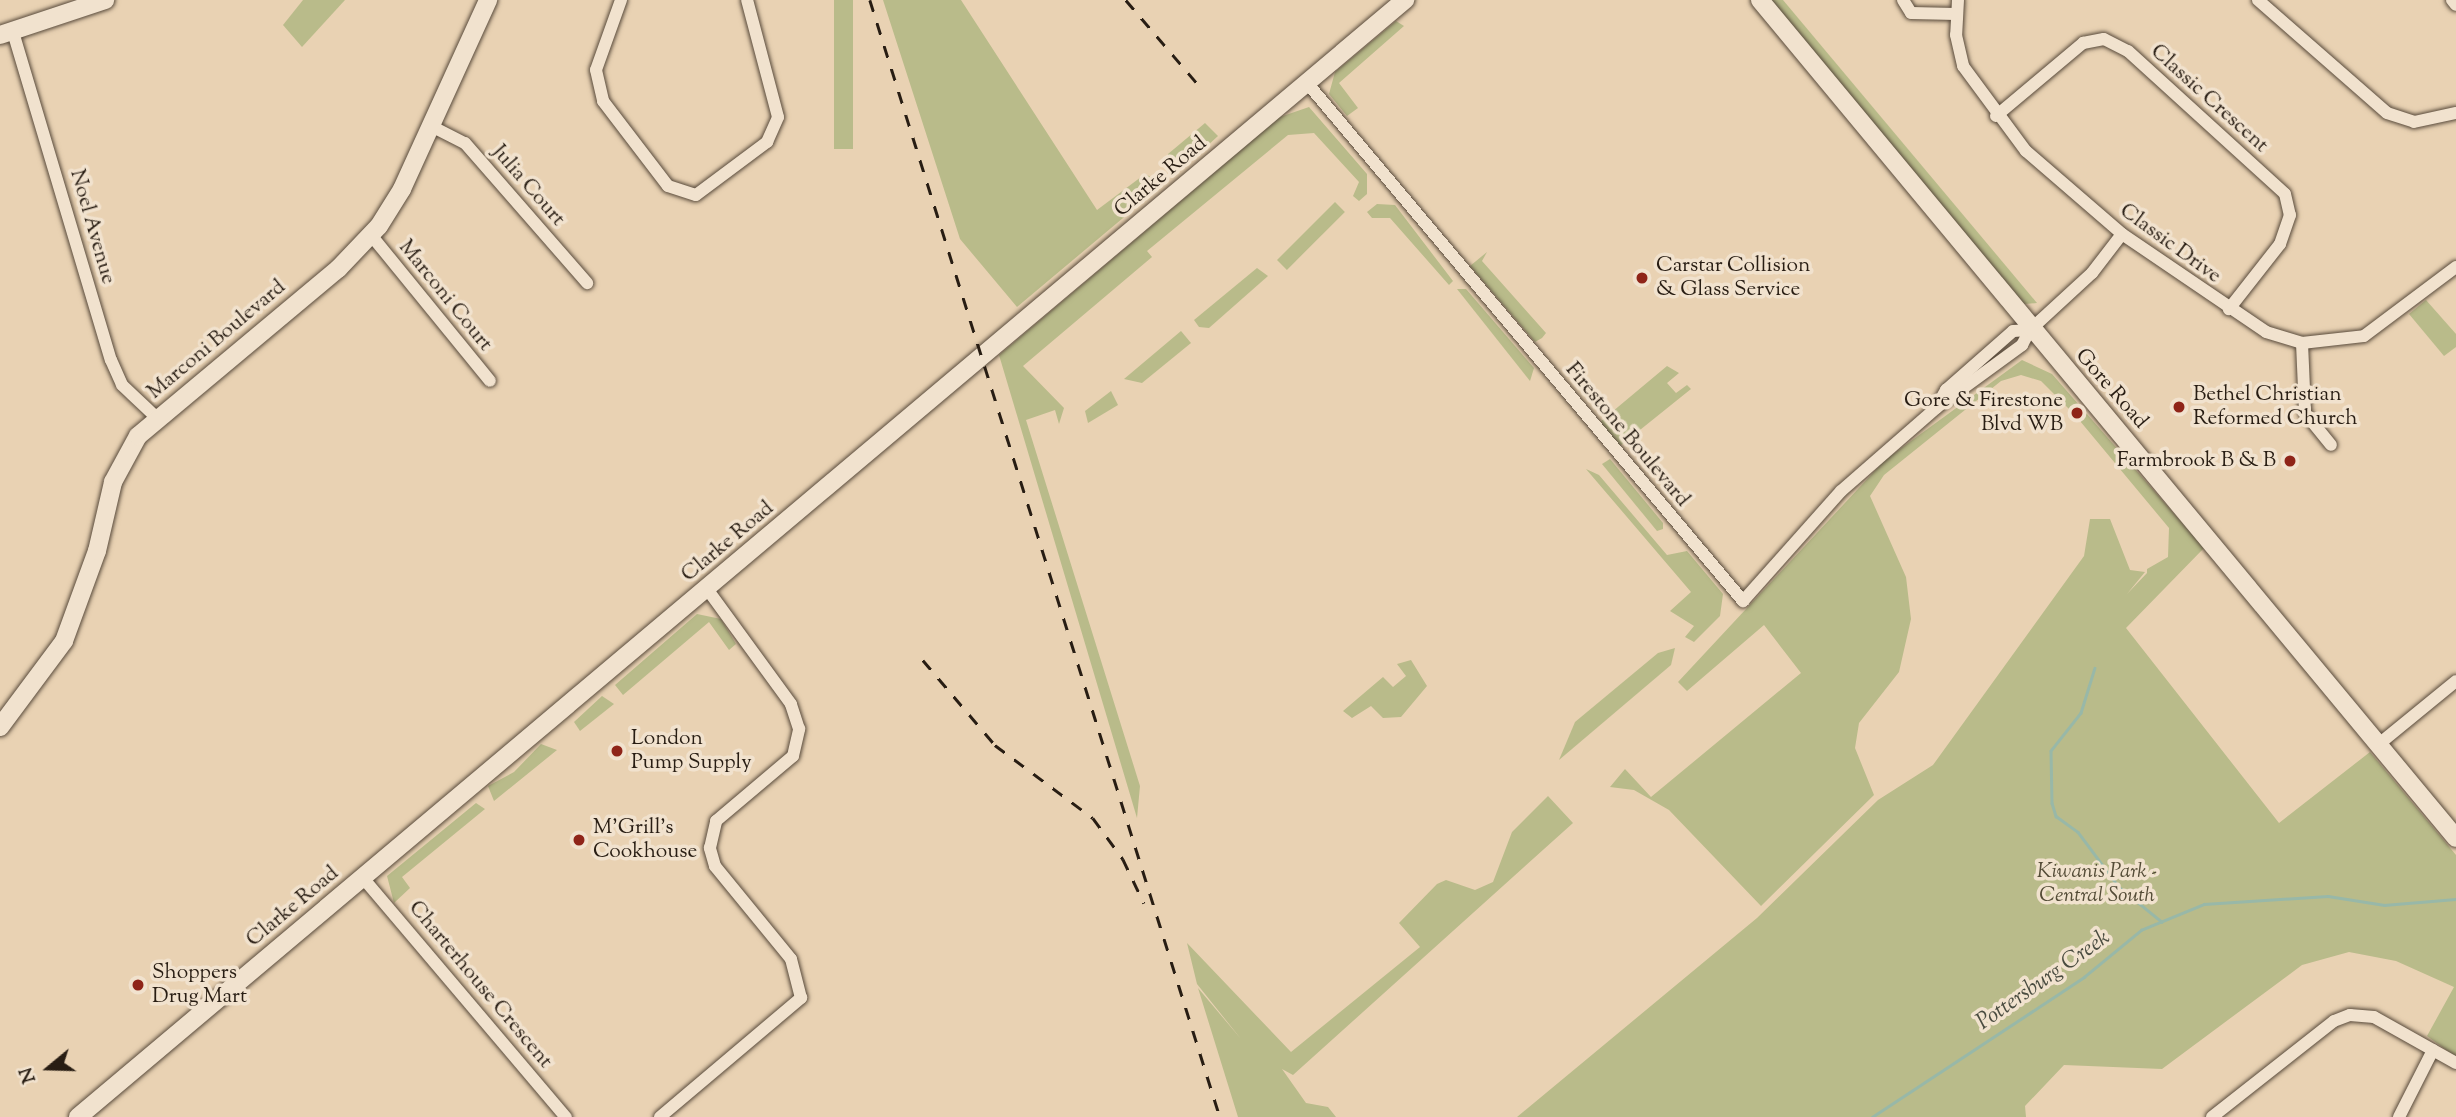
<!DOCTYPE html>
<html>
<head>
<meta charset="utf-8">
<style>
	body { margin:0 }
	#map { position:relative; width:2456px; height:1117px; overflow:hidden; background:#e9d2b3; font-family:"Sorts Mill Goudy",serif }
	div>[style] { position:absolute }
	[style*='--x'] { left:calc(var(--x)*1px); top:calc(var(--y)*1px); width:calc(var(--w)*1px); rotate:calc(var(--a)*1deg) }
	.green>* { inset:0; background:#b9bb8a; transform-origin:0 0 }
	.stream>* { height:2.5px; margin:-1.25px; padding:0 1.25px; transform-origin:1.25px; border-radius:1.25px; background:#98b8a8 }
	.roads { filter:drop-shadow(0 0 2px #584a3b) drop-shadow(0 0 2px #584a3b) }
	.street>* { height:12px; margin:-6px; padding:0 6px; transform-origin:6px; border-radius:6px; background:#f1e2ce }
	.secondary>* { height:18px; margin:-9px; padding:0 9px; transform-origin:9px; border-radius:9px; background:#f1e2ce }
	.rail>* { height:2.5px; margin-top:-1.25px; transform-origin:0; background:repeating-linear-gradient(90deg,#281d13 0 12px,transparent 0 24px) }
	.dots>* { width:19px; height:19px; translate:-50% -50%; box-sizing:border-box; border:4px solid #f1e2ce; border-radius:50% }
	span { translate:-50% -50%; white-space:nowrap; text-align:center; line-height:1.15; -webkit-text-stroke:7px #f1e2ce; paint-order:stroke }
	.street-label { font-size:21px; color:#281d13 }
	.poi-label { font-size:21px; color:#281d13 }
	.left { translate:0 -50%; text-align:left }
	.right { translate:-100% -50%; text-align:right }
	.park-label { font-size:21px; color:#544c37; font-style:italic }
	.water-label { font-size:23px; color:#4a4c40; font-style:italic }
	.north { position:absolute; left:14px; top:1033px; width:70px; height:70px; -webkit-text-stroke:5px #f1e2ce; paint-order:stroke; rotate:251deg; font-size:19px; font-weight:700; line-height:28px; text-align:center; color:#281d13 }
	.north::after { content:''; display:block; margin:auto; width:24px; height:32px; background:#281d13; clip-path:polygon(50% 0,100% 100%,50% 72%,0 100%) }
</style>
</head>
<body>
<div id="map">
	<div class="green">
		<i style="clip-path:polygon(303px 0,345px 0,302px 47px,283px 25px)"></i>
		<i style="left:834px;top:0;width:19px;height:149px"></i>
		<i style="clip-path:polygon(883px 0,961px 0,1097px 210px,1145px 174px,1151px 177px,1154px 192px,1017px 307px,960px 239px)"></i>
		<i style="clip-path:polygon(1771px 0,1783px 0,2037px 303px,2024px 304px)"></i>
		<i style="clip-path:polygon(1396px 21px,1404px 26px,1339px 83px,1358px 108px,1347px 116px,1329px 94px,1335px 72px)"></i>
		<i style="clip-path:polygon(1309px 107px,1367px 174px,1367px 194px,1359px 201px,1353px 196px,1359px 182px,1314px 133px,1288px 135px,1147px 251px,1152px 257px,1023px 366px,1064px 408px,1059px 424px,1055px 410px,1026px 420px,1140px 786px,1137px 818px,999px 355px,1280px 117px)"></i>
		<i style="clip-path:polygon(1205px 123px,1218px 136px,1184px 167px,1169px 165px,1168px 154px)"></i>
		<i style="left:1335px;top:202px;width:14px;height:82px;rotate:45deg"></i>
		<i style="clip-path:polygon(1377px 204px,1395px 205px,1453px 281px,1449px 285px,1390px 218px,1372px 218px,1367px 212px)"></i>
		<i style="clip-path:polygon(1487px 252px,1482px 261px,1546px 333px,1542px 338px,1535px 342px,1470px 266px)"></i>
		<i style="clip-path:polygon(1257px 268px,1268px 276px,1209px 328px,1199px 327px,1194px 320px)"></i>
		<i style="clip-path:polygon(1457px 289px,1466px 289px,1534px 368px,1530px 381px)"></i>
		<i style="clip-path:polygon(2426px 300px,2456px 334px,2456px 347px,2444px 356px,2409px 314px)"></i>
		<i style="clip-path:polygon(1181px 331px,1191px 343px,1142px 383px,1124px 379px)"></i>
		<i style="clip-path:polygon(2022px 360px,2052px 374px,2204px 548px,2126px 628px,2279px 823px,2370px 752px,2456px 855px,2456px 1057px,2427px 1036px,2454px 987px,2396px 961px,2349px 952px,2302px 965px,2162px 1069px,2064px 1065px,2025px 1106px,2026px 1117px,1517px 1117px,1757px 918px,1878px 800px,1933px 765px,2084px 556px,2090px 519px,2110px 519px,2130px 570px,2145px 572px,2127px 594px,2147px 573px,2147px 569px,2168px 557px,2169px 528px,2075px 415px,2041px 381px,2021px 375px,2001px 381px,1884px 475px,1870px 496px,1906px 577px,1911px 619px,1899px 672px,1859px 723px,1855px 748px,1874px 795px,1761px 906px,1669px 810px,1634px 790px,1610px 787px,1625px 769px,1651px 797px,1801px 673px,1764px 625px,1687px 691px,1678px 682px,1885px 460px)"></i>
		<i style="clip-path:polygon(1667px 366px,1679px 373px,1667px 383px,1676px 393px,1687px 385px,1691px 389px,1620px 446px,1600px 422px)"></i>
		<i style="clip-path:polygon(1111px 391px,1118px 405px,1088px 423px,1085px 411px)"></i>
		<i style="clip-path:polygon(1610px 459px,1663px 523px,1663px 529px,1657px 531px,1602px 464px)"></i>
		<i style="clip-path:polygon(1586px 469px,1599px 475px,1667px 555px,1687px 551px,1723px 594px,1720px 616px,1694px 642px,1685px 637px,1694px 626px,1670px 611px,1691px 592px)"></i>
		<i style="clip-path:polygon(697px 614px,721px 619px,736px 644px,729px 650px,709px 622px,623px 695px,615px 685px)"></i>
		<i style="clip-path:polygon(1675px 648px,1671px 665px,1559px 760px,1575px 722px,1658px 653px)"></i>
		<i style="clip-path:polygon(1411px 660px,1427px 686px,1401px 717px,1383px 718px,1371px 706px,1352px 718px,1343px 711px,1383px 677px,1393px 687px,1406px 676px,1397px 664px)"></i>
		<i style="clip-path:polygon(602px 696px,614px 704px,580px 731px,574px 722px)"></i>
		<i style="clip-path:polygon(541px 744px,557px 750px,494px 801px,488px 786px,514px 772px)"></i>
		<i style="clip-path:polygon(1548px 796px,1573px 823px,1293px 1075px,1282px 1069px,1306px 1103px,1328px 1107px,1336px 1117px,1238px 1117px,1198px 988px,1241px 1039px,1197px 984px,1187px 943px,1291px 1052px,1420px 947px,1399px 923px,1437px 884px,1446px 880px,1475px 890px,1493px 882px,1512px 832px)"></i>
		<i style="clip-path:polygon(476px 803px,485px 809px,402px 877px,410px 888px,394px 903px,387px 876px)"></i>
	</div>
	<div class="stream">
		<i style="--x:2095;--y:668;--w:47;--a:107.3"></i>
		<i style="--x:2081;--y:713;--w:48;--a:128.3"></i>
		<i style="--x:2051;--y:751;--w:52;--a:88.9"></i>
		<i style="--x:2052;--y:803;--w:14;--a:73"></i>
		<i style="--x:2056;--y:816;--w:27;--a:36"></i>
		<i style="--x:2078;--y:832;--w:69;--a:53.3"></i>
		<i style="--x:2119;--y:887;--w:55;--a:39.1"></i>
		<i style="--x:1872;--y:1117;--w:254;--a:-33.4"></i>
		<i style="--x:2084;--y:977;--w:74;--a:-39.5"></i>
		<i style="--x:2141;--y:930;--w:68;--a:-22.4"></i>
		<i style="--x:2204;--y:904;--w:124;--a:-3.7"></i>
		<i style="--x:2328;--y:896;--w:57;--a:9.1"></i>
		<i style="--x:2384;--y:905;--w:72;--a:-4.8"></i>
	</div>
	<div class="roads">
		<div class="street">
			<i style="--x:621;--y:0;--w:74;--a:109.7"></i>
			<i style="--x:596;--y:70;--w:32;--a:77"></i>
			<i style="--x:603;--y:101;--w:107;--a:52.6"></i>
			<i style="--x:668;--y:186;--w:29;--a:18"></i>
			<i style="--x:696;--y:195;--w:89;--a:-36.7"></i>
			<i style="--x:767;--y:142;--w:27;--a:-66"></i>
			<i style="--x:778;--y:117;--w:121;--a:-104.8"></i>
			<i style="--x:1903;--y:0;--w:15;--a:58"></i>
			<i style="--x:1911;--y:13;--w:45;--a:1.3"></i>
			<i style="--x:1958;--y:0;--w:35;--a:93"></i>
			<i style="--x:1956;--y:35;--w:32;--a:77"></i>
			<i style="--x:1963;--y:66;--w:106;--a:53.5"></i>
			<i style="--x:2026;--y:151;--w:127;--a:40.8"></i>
			<i style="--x:2122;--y:234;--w:174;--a:34.2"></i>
			<i style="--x:2266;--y:332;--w:38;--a:17"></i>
			<i style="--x:2302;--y:343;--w:62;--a:-6.4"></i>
			<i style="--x:2364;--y:336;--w:115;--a:-36.9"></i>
			<i style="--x:2258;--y:0;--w:171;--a:41.2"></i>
			<i style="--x:2387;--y:113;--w:28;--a:18"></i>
			<i style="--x:2414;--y:122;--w:43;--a:-12.1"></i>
			<i style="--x:2452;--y:0;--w:6;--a:51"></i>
			<i style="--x:13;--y:32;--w:342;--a:73.4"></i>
			<i style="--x:111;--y:360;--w:27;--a:66"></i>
			<i style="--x:122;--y:385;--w:50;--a:43.4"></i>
			<i style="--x:1308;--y:84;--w:676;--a:49.92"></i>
			<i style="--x:1743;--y:601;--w:147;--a:-48.3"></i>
			<i style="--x:1841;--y:491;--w:126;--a:-41.1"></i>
			<i style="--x:1936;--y:408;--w:107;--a:-36.2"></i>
			<i style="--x:2022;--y:345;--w:17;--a:-62"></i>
			<i style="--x:2030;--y:330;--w:84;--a:-42.6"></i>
			<i style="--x:2092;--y:273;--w:49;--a:-52.4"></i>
			<i style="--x:1996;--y:116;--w:114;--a:-40"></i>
			<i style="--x:2083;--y:43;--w:21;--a:-11"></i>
			<i style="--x:2104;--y:39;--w:27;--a:27"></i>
			<i style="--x:2128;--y:51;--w:212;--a:42.3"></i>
			<i style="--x:2285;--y:194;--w:22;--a:77"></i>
			<i style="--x:2290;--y:215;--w:31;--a:109"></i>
			<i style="--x:2280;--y:244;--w:83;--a:128.1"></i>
			<i style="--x:431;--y:126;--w:38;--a:27"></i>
			<i style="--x:465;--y:143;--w:186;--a:48.9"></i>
			<i style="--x:371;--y:235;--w:188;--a:50.8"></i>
			<i style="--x:2302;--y:343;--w:70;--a:87.5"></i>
			<i style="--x:2305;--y:413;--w:41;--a:50.9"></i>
			<i style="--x:1936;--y:408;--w:21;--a:-61"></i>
			<i style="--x:1946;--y:390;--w:89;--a:-41.4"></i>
			<i style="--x:2013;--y:331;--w:17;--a:-3"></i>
			<i style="--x:2379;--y:744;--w:99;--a:-39.3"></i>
			<i style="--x:363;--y:878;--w:314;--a:49.7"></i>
			<i style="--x:660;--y:1117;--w:185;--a:-40.2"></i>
			<i style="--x:801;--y:998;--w:40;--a:-104.4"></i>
			<i style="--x:791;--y:959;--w:120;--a:-129.3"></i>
			<i style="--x:715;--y:866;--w:19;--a:-106"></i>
			<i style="--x:710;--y:848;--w:28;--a:-77"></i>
			<i style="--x:716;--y:821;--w:101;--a:-40.2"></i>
			<i style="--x:793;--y:756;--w:28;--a:-77"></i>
			<i style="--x:799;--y:729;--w:26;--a:-108"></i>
			<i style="--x:791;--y:704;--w:142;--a:-126.1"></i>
			<i style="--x:2212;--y:1117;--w:155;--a:-38.2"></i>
			<i style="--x:2334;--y:1021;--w:17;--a:-21"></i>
			<i style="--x:2350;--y:1015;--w:24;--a:5"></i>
			<i style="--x:2374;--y:1017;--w:94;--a:29.3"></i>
			<i style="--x:2399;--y:1117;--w:75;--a:-63.1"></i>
		</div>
		<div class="secondary">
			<i style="--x:1760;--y:0;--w:1089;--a:50.29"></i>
			<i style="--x:0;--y:35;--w:111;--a:-18.4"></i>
			<i style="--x:0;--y:727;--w:107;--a:-53.3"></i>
			<i style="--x:64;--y:641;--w:96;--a:-69.9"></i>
			<i style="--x:97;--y:551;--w:71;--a:-76.9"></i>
			<i style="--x:113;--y:482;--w:52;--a:-61.5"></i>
			<i style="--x:138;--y:436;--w:261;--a:-39.9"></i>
			<i style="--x:338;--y:269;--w:59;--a:-46.4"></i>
			<i style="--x:379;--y:226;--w:44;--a:-58.1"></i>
			<i style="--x:402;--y:189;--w:208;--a:-65.5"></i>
			<i style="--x:78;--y:1117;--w:1735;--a:-40.09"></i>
		</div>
	</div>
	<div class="rail">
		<i style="--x:870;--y:0;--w:1171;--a:72.6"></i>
		<i style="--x:1126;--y:0;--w:118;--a:49.5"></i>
		<i style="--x:923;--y:660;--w:111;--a:49.7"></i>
		<i style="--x:995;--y:745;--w:122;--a:36.7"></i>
		<i style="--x:1093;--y:818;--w:51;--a:53.8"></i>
		<i style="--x:1123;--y:859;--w:49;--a:64.5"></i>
	</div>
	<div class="dots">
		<i style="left:1642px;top:278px;background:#8f2418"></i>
		<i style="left:2179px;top:407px;background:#8f2418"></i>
		<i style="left:2077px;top:413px;background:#8f2418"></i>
		<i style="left:2290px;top:461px;background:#8f2418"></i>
		<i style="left:617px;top:751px;background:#8f2418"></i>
		<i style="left:579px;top:840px;background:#8f2418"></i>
		<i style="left:138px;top:985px;background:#8f2418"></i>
	</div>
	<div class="street-label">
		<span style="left:2209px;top:99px;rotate:42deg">Classic Crescent</span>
		<span style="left:1161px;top:177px;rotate:-40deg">Clarke Road</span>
		<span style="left:528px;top:186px;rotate:49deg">Julia Court</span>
		<span style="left:92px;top:227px;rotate:74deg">Noel Avenue</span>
		<span style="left:2170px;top:244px;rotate:36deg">Classic Drive</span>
		<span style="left:445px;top:296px;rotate:51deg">Marconi Court</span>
		<span style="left:217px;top:340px;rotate:-40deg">Marconi Boulevard</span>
		<span style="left:2111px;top:389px;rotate:49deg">Gore Road</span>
		<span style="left:1627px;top:435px;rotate:50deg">Firestone Boulevard</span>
		<span style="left:728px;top:542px;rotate:-40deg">Clarke Road</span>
		<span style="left:293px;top:907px;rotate:-40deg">Clarke Road</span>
		<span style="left:480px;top:985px;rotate:50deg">Charterhouse Crescent</span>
	</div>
	<div class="poi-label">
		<span class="left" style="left:1656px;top:278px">Carstar Collision<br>&amp; Glass Service</span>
		<span class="left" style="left:2193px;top:407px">Bethel Christian<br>Reformed Church</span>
		<span class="right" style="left:2063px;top:413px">Gore &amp; Firestone<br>Blvd WB</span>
		<span class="right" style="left:2276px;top:461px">Farmbrook B &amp; B</span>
		<span class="left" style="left:631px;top:751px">London<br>Pump Supply</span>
		<span class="left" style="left:593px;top:840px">M'Grill's<br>Cookhouse</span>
		<span class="left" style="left:152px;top:985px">Shoppers<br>Drug Mart</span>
	</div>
	<div class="park-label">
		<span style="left:2097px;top:884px">Kiwanis Park -<br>Central South</span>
	</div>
	<div class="water-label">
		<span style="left:2044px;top:981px;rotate:-35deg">Pottersburg Creek</span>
	</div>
	<div class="north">N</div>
</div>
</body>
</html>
